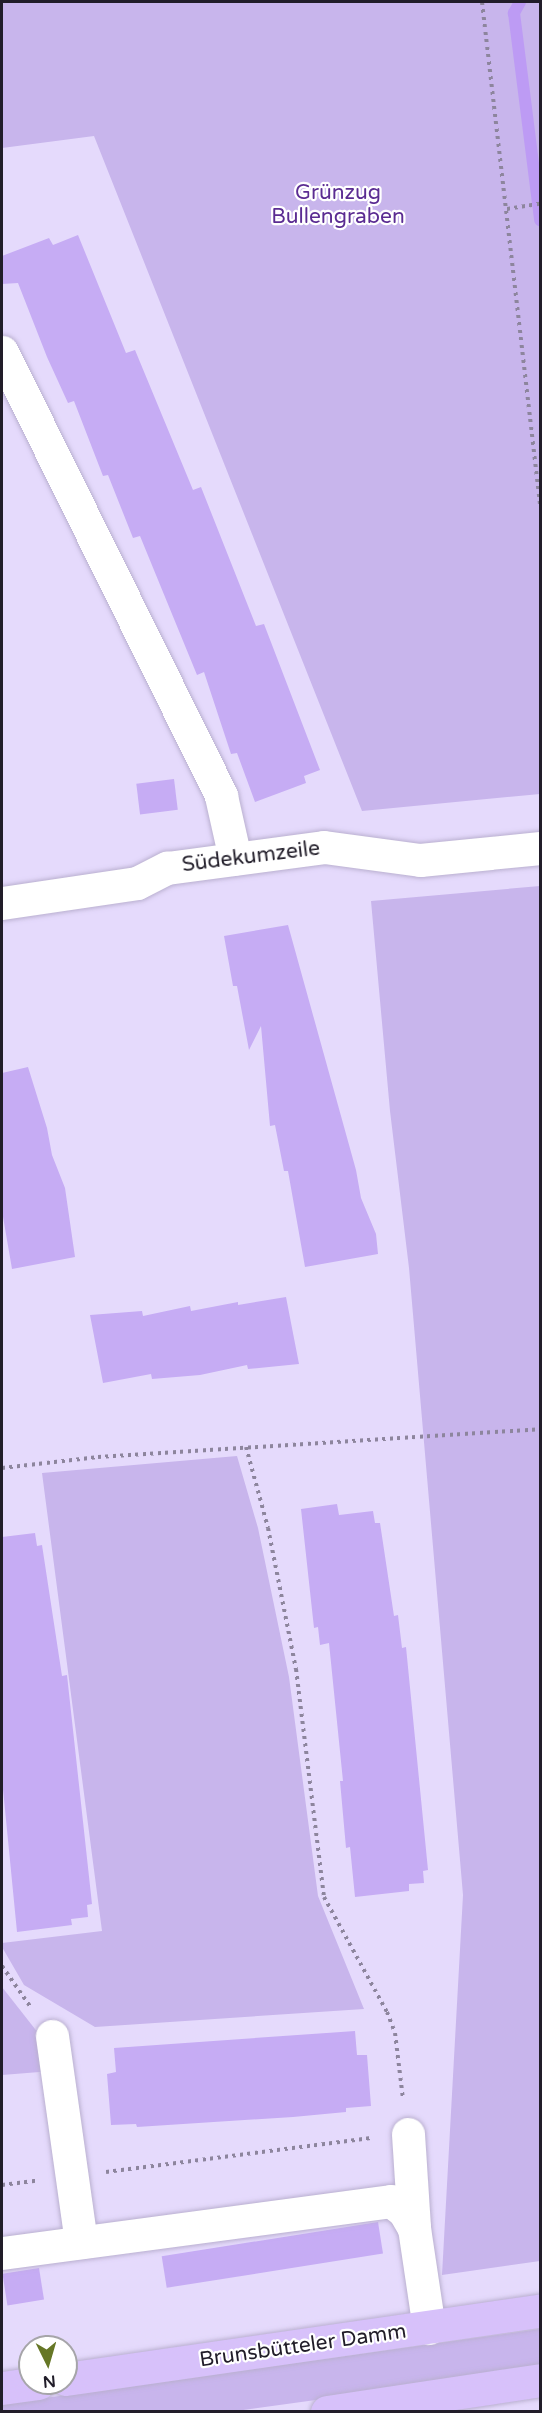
<!DOCTYPE html>
<html>
<head>
<meta charset="utf-8">
<style>
	body { margin:0 }
	#map { position:relative; width:542px; height:2413px; overflow:hidden; background:#e5dafc; font-family:"Varela Round",sans-serif }
	div>[style] { position:absolute }
	[style*='--x'] { left:calc(var(--x)*1px); top:calc(var(--y)*1px); width:calc(var(--w)*1px); rotate:calc(var(--a)*1deg) }
	.green>* { inset:0; background:#c8b5ec }
	.stream>* { height:12px; margin:-6px; padding:0 6px; transform-origin:6px; border-radius:6px; background:#bd9bf4 }
	.building>* { inset:0; background:#c6acf4; transform-origin:0 0 }
	.path>* { height:4px; margin-top:-2px; transform-origin:0; background:repeating-linear-gradient(90deg,#8d859d 0 3px,transparent 0 7.5px) }
	.roads { filter:drop-shadow(0 0 2px #bab0d0) drop-shadow(0 0 2px #bab0d0) }
	.minor>* { height:33px; margin:-16.5px; padding:0 16.5px; transform-origin:16.5px; border-radius:16.5px; background:#fff }
	.major>* { height:33px; margin:-16.5px; padding:0 16.5px; transform-origin:16.5px; border-radius:16.5px; background:#d7c1fa }
	span { translate:-50% -50%; white-space:nowrap; text-align:center; line-height:1.15; -webkit-text-stroke:4.5px #fff; paint-order:stroke }
	.park-label { font-size:21px; color:#5b2c92 }
	.street-label { font-size:21px; color:#211d29 }
	.frame { position:absolute; inset:0; border:3px solid #211d29; pointer-events:none }
	.north { position:absolute; left:18px; top:2335px; width:60px; height:60px; box-sizing:border-box; background:#fff; border:2px solid #a6a5a9; border-radius:50%; rotate:175deg; font-size:16px; font-weight:700; line-height:24px; text-align:center; color:#211d29 }
	.north::after { content:''; display:block; margin:auto; width:21px; height:27px; background:#667726; clip-path:polygon(50% 0,100% 100%,50% 72%,0 100%) }
</style>
</head>
<body>
<div id="map">
	<div class="green">
		<i style="clip-path:polygon(2px 2px,540px 2px,540px 794px,362px 811px,94px 136px,2px 148px)"></i>
		<i style="clip-path:polygon(540px 886px,540px 2261px,442px 2275px,463px 1895px,409px 1268px,390px 1111px,371px 901px)"></i>
		<i style="clip-path:polygon(237px 1456px,258px 1528px,289px 1677px,318px 1896px,364px 2009px,95px 2027px,24px 1985px,2px 1947px,2px 1943px,102px 1931px,42px 1473px)"></i>
		<i style="clip-path:polygon(2px 1987px,46px 2043px,52px 2071px,2px 2075px)"></i>
		<i style="clip-path:polygon(540px 2329px,540px 2369px,236px 2411px,2px 2412px,2px 2404px)"></i>
	</div>
	<div class="stream">
		<i style="--x:520;--y:2;--w:13;--a:119"></i>
		<i style="--x:514;--y:13;--w:209;--a:82.8"></i>
	</div>
	<div class="building">
		<i style="clip-path:polygon(78px 235px,126px 353px,135px 350px,193px 490px,201px 487px,256px 626px,264px 624px,320px 770px,304px 776px,306px 783px,255px 802px,237px 753px,231px 754px,204px 672px,197px 675px,140px 536px,133px 538px,108px 475px,103px 476px,74px 401px,68px 403px,47px 357px,18px 283px,2px 284px,2px 256px,49px 238px,53px 245px)"></i>
		<i style="left:174px;top:779px;width:31px;height:38px;rotate:83deg"></i>
		<i style="clip-path:polygon(288px 925px,356px 1170px,361px 1198px,376px 1234px,378px 1254px,305px 1267px,288px 1171px,284px 1171px,275px 1125px,270px 1126px,261px 1026px,249px 1050px,237px 986px,233px 986px,224px 936px)"></i>
		<i style="clip-path:polygon(28px 1067px,47px 1128px,52px 1155px,65px 1188px,75px 1257px,12px 1269px,2px 1211px,2px 1073px)"></i>
		<i style="clip-path:polygon(286px 1297px,299px 1364px,248px 1369px,247px 1365px,200px 1375px,152px 1379px,151px 1374px,103px 1383px,90px 1315px,142px 1311px,143px 1316px,190px 1306px,191px 1311px,238px 1302px,238px 1305px)"></i>
		<i style="clip-path:polygon(337px 1504px,339px 1515px,373px 1511px,375px 1523px,380px 1523px,394px 1616px,398px 1615px,402px 1648px,406px 1647px,428px 1870px,423px 1871px,424px 1883px,409px 1884px,409px 1891px,355px 1897px,350px 1847px,346px 1848px,340px 1781px,343px 1781px,329px 1643px,320px 1645px,318px 1627px,314px 1628px,301px 1509px)"></i>
		<i style="clip-path:polygon(35px 1533px,37px 1546px,42px 1545px,62px 1676px,67px 1675px,92px 1904px,87px 1905px,88px 1917px,71px 1919px,72px 1925px,17px 1932px,2px 1779px,2px 1537px)"></i>
		<i style="clip-path:polygon(355px 2031px,357px 2055px,367px 2055px,371px 2106px,346px 2108px,346px 2112px,293px 2117px,137px 2127px,136px 2124px,111px 2125px,107px 2074px,116px 2072px,114px 2048px)"></i>
		<i style="left:378px;top:2222px;width:32px;height:219px;rotate:81deg"></i>
		<i style="left:39px;top:2268px;width:32px;height:37px;rotate:81deg"></i>
	</div>
	<div class="path">
		<i style="--x:482;--y:2;--w:505;--a:83.41"></i>
		<i style="--x:507;--y:209;--w:33;--a:-9"></i>
		<i style="--x:246;--y:1447;--w:84;--a:74.8"></i>
		<i style="--x:268;--y:1528;--w:144;--a:78.8"></i>
		<i style="--x:296;--y:1669;--w:230;--a:83"></i>
		<i style="--x:324;--y:1897;--w:131;--a:61.3"></i>
		<i style="--x:387;--y:2012;--w:22;--a:69"></i>
		<i style="--x:395;--y:2033;--w:66;--a:83.1"></i>
		<i style="--x:2;--y:1468;--w:97;--a:-6.5"></i>
		<i style="--x:98;--y:1457;--w:443;--a:-3.6"></i>
		<i style="--x:2;--y:1966;--w:52;--a:55.1"></i>
		<i style="--x:106;--y:2172;--w:269;--a:-7.3"></i>
		<i style="--x:2;--y:2185;--w:34;--a:-7"></i>
	</div>
	<div class="roads">
		<div class="minor">
			<i style="--x:2;--y:352;--w:495;--a:63.7"></i>
			<i style="--x:221;--y:796;--w:64;--a:77.3"></i>
			<i style="--x:2;--y:903;--w:136;--a:-8.4"></i>
			<i style="--x:137;--y:883;--w:34;--a:-27"></i>
			<i style="--x:167;--y:868;--w:158;--a:-7.6"></i>
			<i style="--x:324;--y:847;--w:97;--a:7.7"></i>
			<i style="--x:420;--y:860;--w:121;--a:-5.7"></i>
			<i style="--x:52;--y:2036;--w:208;--a:82"></i>
			<i style="--x:408;--y:2134;--w:94;--a:86.3"></i>
			<i style="--x:2;--y:2253;--w:392;--a:-7.6"></i>
			<i style="--x:391;--y:2201;--w:16;--a:38"></i>
			<i style="--x:404;--y:2211;--w:20;--a:60"></i>
			<i style="--x:414;--y:2228;--w:101;--a:81.5"></i>
		</div>
		<div class="major">
			<i style="--x:66;--y:2379;--w:479;--a:-8.2"></i>
			<i style="--x:2;--y:2388;--w:37;--a:-8"></i>
			<i style="--x:327;--y:2412;--w:215;--a:-8.5"></i>
		</div>
	</div>
	<div class="park-label">
		<span style="left:338px;top:205px">Grünzug<br>Bullengraben</span>
	</div>
	<div class="street-label">
		<span style="left:251px;top:857px;rotate:-7deg">Südekumzeile</span>
		<span style="left:303px;top:2346px;rotate:-8deg">Brunsbütteler Damm</span>
	</div>
	<div class="frame"></div>
	<div class="north">N</div>
</div>
</body>
</html>
